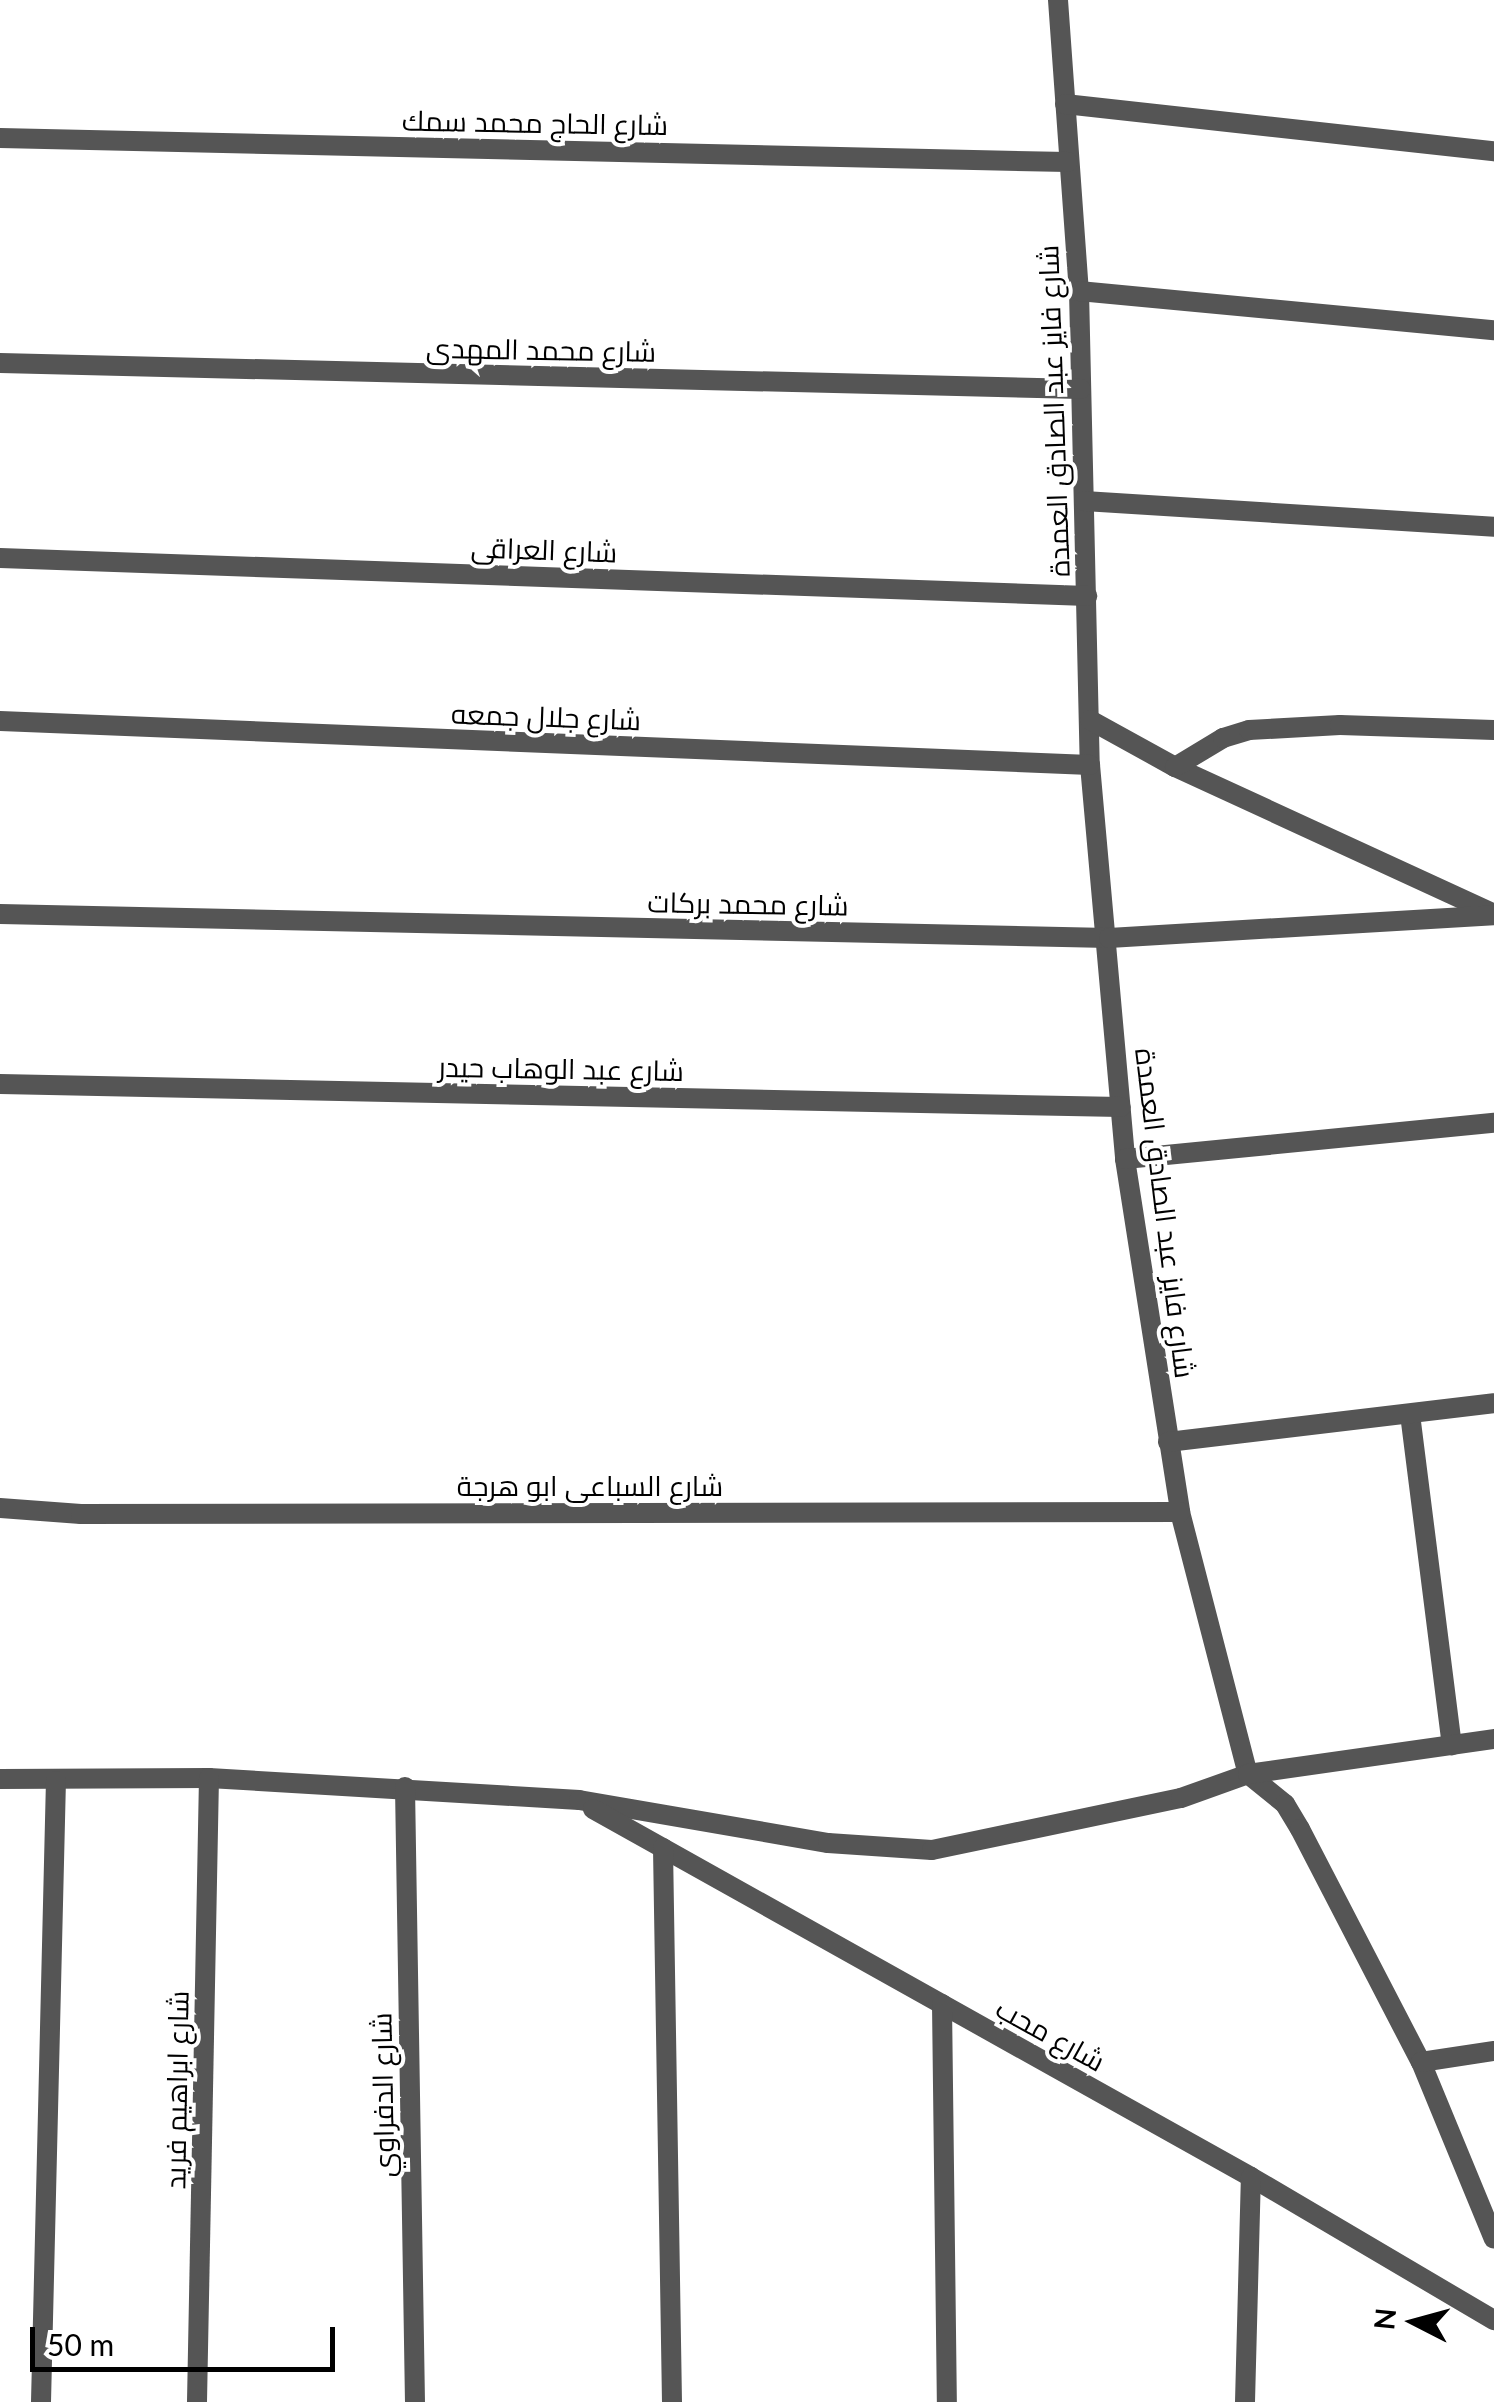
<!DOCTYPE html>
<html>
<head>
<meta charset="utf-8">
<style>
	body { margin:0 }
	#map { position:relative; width:1494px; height:2402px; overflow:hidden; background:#fff; font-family:Lato,Cairo,sans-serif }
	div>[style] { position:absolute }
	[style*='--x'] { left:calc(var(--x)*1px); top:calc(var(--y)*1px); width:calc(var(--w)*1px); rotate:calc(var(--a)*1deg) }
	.street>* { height:20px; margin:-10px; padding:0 10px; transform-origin:10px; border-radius:10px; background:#555 }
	span { translate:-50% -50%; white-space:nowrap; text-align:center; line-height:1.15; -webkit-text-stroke:8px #fff; paint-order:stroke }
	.street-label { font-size:28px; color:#000 }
	.north { position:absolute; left:1364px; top:2272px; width:100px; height:100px; -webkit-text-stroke:8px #fff; paint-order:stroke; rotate:276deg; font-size:28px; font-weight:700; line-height:40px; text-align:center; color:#000 }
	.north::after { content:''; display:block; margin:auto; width:35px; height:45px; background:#000; clip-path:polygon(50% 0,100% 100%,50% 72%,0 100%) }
	.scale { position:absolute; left:30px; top:2327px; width:305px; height:45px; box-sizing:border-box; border:5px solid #000; border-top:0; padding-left:12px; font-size:30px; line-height:35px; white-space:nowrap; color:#000; -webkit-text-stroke:8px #fff; paint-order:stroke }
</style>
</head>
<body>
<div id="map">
	<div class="street">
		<i style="--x:1058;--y:0;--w:292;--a:85.9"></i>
		<i style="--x:1079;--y:291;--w:474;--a:88.7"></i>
		<i style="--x:1090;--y:765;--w:396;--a:84.9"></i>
		<i style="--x:1125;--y:1159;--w:357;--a:81.1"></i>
		<i style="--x:1180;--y:1512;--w:271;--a:75.5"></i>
		<i style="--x:1248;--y:1774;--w:48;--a:39"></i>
		<i style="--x:1285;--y:1804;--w:29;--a:59"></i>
		<i style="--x:1300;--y:1829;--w:263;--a:62.6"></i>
		<i style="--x:1421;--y:2062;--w:191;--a:67.6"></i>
		<i style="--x:1065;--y:104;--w:432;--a:6.3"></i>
		<i style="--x:0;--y:138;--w:1068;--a:1.29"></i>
		<i style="--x:1079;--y:291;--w:417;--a:5.4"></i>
		<i style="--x:0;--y:363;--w:1081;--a:1.38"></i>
		<i style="--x:1084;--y:501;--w:411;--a:3.6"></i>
		<i style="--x:0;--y:558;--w:1088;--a:2"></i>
		<i style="--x:1090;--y:720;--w:97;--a:28.9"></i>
		<i style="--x:1175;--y:767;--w:349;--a:24.7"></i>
		<i style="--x:0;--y:721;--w:1091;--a:2.31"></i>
		<i style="--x:1175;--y:767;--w:56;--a:-31.1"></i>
		<i style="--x:1223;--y:738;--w:27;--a:-17"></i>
		<i style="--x:1249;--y:730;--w:91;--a:-3.1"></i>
		<i style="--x:1340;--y:725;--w:154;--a:1.9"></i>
		<i style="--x:0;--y:914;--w:1109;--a:1.24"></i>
		<i style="--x:1109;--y:938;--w:386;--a:-3.4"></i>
		<i style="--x:0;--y:1084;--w:1121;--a:1.18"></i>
		<i style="--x:1125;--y:1159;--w:371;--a:-5.6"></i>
		<i style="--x:1410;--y:1414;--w:334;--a:82.8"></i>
		<i style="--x:1168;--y:1442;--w:328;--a:-6.8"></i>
		<i style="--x:0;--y:1508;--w:81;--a:4.2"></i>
		<i style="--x:81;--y:1514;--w:1099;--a:-0.1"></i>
		<i style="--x:0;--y:1779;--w:209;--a:-0.3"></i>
		<i style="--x:209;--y:1778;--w:371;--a:3.4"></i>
		<i style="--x:579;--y:1800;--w:253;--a:9.8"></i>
		<i style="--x:828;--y:1843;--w:104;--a:3.9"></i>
		<i style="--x:932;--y:1850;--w:254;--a:-11.8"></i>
		<i style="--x:1181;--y:1798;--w:71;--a:-19.7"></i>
		<i style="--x:1248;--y:1774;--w:248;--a:-8.1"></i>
		<i style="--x:405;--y:1787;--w:615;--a:89.07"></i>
		<i style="--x:593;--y:1809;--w:754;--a:29.22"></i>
		<i style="--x:1251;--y:2177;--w:282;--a:30.5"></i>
		<i style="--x:663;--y:1848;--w:554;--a:89.07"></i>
		<i style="--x:942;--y:2004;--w:398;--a:89.3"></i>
		<i style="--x:1421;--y:2062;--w:74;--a:-8.6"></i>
		<i style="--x:41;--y:2402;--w:621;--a:-88.62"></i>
		<i style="--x:197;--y:2402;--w:624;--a:-88.9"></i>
		<i style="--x:1245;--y:2402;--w:225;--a:-88.5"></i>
	</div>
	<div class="street-label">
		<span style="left:535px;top:122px;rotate:1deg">شارع الحاج محمد سمك</span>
		<span style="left:541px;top:349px;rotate:1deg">شارع محمد المهدى</span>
		<span style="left:1053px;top:411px;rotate:-92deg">شارع فايز عبد الصادق العمدة</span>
		<span style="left:544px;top:549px;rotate:2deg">شارع العراقى</span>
		<span style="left:546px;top:716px;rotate:2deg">شارع جلال جمعه</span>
		<span style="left:748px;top:903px;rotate:1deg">شارع محمد بركات</span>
		<span style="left:561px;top:1068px;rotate:1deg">شارع عبد الوهاب حيدر</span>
		<span style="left:1166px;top:1213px;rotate:83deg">شارع فايز عبد الصادق العمدة</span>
		<span style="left:590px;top:1485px">شارع السباعى ابو هرجة</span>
		<span style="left:1051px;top:2034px;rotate:29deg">شارع محب</span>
		<span style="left:176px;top:2090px;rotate:-89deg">شارع ابراهيم فريد</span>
		<span style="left:382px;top:2095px;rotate:-91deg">شارع الدفراوي</span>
	</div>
	<div class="north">N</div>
	<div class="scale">50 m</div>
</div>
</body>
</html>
